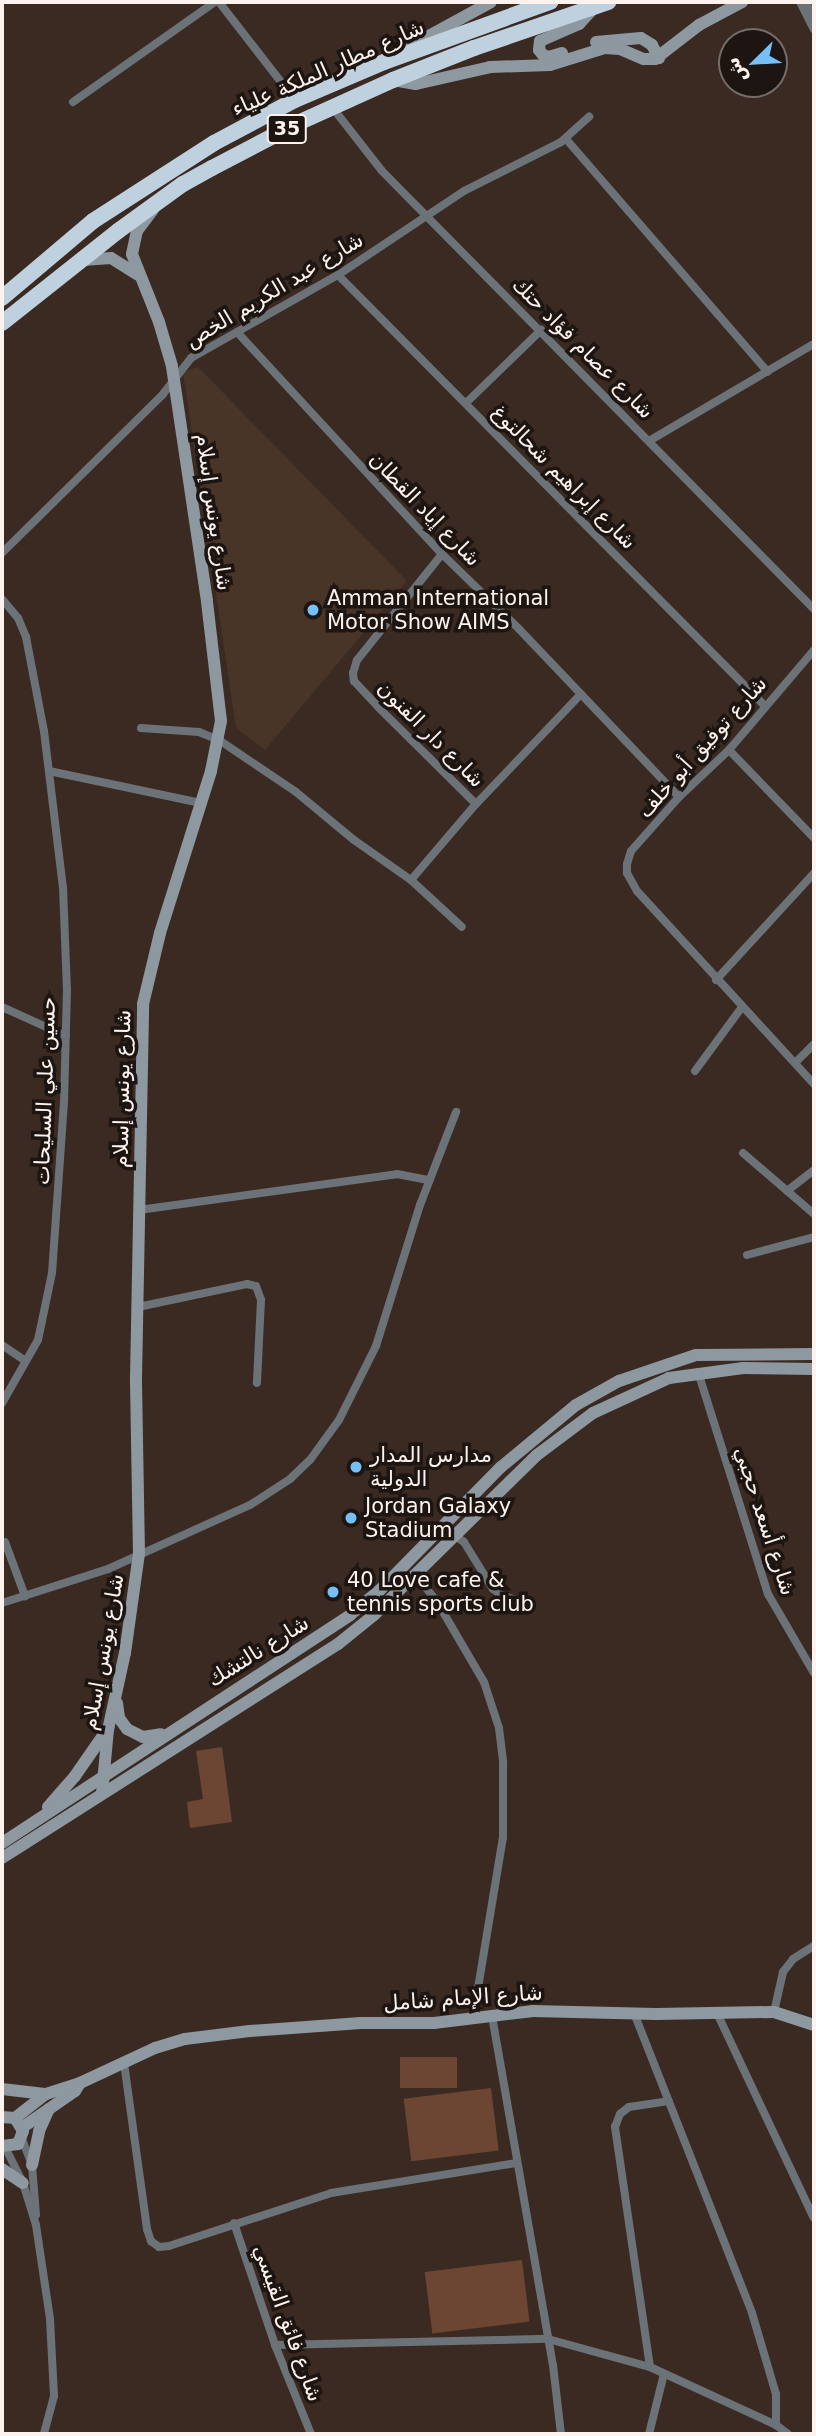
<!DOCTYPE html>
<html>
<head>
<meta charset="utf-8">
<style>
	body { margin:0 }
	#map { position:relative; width:816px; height:2436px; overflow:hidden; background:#3a2a22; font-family:"DejaVu Sans",Cairo,sans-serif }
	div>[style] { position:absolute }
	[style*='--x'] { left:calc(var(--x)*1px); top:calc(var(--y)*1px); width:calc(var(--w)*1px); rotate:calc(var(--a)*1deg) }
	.built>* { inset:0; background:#493428 }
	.green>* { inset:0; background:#6c4632; transform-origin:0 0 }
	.street>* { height:8px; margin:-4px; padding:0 4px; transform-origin:4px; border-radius:4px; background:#6b7278 }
	.secondary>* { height:12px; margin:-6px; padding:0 6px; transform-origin:6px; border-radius:6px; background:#8d98a1 }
	.highway>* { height:16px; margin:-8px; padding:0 8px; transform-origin:8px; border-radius:8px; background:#bfd0df }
	.dots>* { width:19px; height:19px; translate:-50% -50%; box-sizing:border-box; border:4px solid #1c1511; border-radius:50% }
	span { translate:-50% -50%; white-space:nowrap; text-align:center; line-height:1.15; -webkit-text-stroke:7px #1c1511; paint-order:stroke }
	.shield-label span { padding:2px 5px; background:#1c1511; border:2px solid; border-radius:5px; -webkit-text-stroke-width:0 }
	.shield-label { font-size:19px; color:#fdf2ed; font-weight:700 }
	.street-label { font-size:21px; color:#fdf2ed }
	.poi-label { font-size:21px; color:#fdf2ed }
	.left { translate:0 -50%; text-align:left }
	.frame { position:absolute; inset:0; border:4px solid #fdf2ed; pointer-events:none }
	.north { position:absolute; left:718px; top:28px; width:70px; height:70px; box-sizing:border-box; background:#1c1511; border:2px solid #766d69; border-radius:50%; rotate:246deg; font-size:19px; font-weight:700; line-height:28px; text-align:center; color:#fdf2ed }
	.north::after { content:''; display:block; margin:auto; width:24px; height:32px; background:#77bff7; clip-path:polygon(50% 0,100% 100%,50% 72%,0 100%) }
</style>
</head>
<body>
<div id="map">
	<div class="built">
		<i style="clip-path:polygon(198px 367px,407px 581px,265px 750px,236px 728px,183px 372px)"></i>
	</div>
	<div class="green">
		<i style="clip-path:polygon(222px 1747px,232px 1822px,190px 1828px,187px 1802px,203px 1799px,196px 1751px)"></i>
		<i style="left:457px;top:2057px;width:31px;height:57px;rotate:90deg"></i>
		<i style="left:491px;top:2088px;width:63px;height:88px;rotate:83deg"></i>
		<i style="left:522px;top:2260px;width:62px;height:98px;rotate:83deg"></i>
	</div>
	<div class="street">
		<i style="--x:219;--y:2;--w:124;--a:52.2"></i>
		<i style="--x:800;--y:2;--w:31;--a:63"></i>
		<i style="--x:806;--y:2;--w:17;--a:65"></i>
		<i style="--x:73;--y:102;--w:174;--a:-35.2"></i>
		<i style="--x:332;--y:107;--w:81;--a:52"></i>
		<i style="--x:382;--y:171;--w:615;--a:45.4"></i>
		<i style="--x:566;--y:139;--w:308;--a:49.1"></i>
		<i style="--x:338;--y:275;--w:605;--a:45.27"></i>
		<i style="--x:237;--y:332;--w:302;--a:47.3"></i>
		<i style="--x:442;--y:554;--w:107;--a:44.2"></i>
		<i style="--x:519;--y:629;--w:232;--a:46.4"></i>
		<i style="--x:466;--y:403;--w:105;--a:-44.2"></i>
		<i style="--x:649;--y:441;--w:191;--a:-30.5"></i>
		<i style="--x:2;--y:553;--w:226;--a:-44.6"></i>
		<i style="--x:163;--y:394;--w:46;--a:-52.1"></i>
		<i style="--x:191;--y:358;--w:169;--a:-29.5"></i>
		<i style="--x:338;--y:275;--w:151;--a:-33.7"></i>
		<i style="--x:464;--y:191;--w:109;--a:-26.8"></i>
		<i style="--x:561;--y:142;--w:38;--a:-42"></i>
		<i style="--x:442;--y:554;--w:136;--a:128.7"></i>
		<i style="--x:357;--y:660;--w:14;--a:107"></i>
		<i style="--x:353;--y:673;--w:8;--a:83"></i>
		<i style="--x:354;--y:681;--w:35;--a:47"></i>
		<i style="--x:378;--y:707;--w:138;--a:44.7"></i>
		<i style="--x:2;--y:599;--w:25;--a:50"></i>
		<i style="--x:18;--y:618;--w:21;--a:67"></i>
		<i style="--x:26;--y:637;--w:96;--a:79.2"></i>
		<i style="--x:44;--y:731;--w:157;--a:83.1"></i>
		<i style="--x:63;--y:887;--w:102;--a:87.8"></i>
		<i style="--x:67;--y:989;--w:113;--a:91.5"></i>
		<i style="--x:64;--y:1102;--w:171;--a:94"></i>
		<i style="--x:52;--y:1273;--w:68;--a:101.8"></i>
		<i style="--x:38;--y:1340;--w:73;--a:119.7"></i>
		<i style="--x:814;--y:650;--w:131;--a:130.4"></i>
		<i style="--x:729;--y:750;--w:69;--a:136.8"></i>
		<i style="--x:679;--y:797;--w:72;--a:131.6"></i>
		<i style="--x:631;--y:851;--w:14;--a:107"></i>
		<i style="--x:627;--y:864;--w:9;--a:90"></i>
		<i style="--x:627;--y:873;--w:21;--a:61"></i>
		<i style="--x:637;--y:891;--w:262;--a:47.5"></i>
		<i style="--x:141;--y:728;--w:58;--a:3.9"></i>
		<i style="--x:199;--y:732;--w:22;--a:22"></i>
		<i style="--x:219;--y:740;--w:93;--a:34"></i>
		<i style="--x:296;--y:792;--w:75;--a:39.6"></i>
		<i style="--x:354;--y:840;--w:70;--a:35.1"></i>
		<i style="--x:411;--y:880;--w:69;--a:42.7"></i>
		<i style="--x:729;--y:750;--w:122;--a:46"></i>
		<i style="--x:49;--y:771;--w:155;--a:11.9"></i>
		<i style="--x:411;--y:880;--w:100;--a:-49.5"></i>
		<i style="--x:476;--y:804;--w:152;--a:-46.3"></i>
		<i style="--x:716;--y:980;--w:145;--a:-47.5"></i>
		<i style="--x:2;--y:1007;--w:70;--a:24.4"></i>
		<i style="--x:796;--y:1062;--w:25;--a:-45"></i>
		<i style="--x:695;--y:1071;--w:79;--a:-53.7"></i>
		<i style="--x:743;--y:1153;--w:94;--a:40.7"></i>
		<i style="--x:787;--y:1191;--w:34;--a:-38"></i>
		<i style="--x:139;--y:1210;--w:260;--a:-7.9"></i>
		<i style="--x:397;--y:1174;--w:33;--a:11"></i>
		<i style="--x:747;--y:1255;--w:69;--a:-15"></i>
		<i style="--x:138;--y:1307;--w:111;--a:-11.9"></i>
		<i style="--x:247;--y:1284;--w:9;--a:13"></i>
		<i style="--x:256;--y:1286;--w:15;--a:70"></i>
		<i style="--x:261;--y:1300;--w:83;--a:92.8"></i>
		<i style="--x:2;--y:1345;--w:27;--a:34"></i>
		<i style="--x:698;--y:1372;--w:233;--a:72.5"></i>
		<i style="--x:768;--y:1594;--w:91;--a:59.8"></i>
		<i style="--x:454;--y:1535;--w:12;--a:35"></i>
		<i style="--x:464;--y:1542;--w:55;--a:58.3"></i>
		<i style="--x:493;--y:1589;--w:12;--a:35"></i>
		<i style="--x:503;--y:1596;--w:19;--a:16"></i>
		<i style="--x:5;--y:1542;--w:58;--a:69.7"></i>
		<i style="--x:415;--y:1575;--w:33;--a:50"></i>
		<i style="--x:436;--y:1600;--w:95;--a:59.7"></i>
		<i style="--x:484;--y:1682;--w:48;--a:71.9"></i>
		<i style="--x:499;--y:1728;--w:35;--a:83"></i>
		<i style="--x:503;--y:1763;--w:74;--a:90"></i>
		<i style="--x:503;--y:1837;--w:184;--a:99.4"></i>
		<i style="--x:2;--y:1603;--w:111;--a:-17.8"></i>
		<i style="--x:108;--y:1569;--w:156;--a:-24.3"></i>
		<i style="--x:250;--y:1505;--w:48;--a:-33"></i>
		<i style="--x:290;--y:1479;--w:28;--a:-44"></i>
		<i style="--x:310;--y:1460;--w:49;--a:-54.1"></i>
		<i style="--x:339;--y:1420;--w:83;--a:-63.4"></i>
		<i style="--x:376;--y:1346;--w:148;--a:-72.7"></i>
		<i style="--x:420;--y:1205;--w:100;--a:-68.8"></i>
		<i style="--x:716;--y:2011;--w:229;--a:64.7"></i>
		<i style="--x:774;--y:2012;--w:41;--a:-77.3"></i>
		<i style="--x:783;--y:1972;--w:16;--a:-52"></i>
		<i style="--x:793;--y:1959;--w:25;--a:-32"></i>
		<i style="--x:634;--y:2013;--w:322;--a:68.5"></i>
		<i style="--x:752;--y:2313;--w:84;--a:73.5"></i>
		<i style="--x:776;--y:2394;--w:31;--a:90"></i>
		<i style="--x:492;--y:2016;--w:354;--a:80.1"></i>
		<i style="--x:553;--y:2365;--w:69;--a:83.4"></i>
		<i style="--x:124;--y:2063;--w:168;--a:82.1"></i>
		<i style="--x:147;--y:2229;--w:13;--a:72"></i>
		<i style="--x:151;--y:2241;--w:10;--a:37"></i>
		<i style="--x:159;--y:2247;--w:10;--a:-6"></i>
		<i style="--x:169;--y:2246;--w:170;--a:-18.1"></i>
		<i style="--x:331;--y:2193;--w:187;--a:-9.2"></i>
		<i style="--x:22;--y:2139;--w:28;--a:69"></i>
		<i style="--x:32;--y:2165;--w:50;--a:85.4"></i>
		<i style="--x:5;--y:2147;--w:40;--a:63.4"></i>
		<i style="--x:23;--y:2183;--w:44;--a:72.8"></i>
		<i style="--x:36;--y:2225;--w:95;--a:81.5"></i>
		<i style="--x:50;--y:2319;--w:77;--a:87"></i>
		<i style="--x:54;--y:2396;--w:39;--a:105"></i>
		<i style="--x:234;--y:2223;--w:129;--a:71.4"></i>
		<i style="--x:275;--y:2345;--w:96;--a:68"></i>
		<i style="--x:275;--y:2345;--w:273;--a:-1.3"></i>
		<i style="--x:548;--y:2339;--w:106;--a:15.4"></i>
		<i style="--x:650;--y:2367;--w:139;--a:24.7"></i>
		<i style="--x:776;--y:2425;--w:15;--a:37"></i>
		<i style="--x:650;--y:2367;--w:243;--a:-98.3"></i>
		<i style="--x:615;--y:2127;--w:14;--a:-69"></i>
		<i style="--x:620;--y:2114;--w:11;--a:-38"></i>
		<i style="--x:629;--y:2107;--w:40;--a:-8.5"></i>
		<i style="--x:649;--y:2434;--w:62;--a:-76"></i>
	</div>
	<div class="secondary">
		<i style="--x:596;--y:42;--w:45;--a:-5.1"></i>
		<i style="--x:641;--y:38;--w:13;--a:32"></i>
		<i style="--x:652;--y:45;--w:15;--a:62"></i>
		<i style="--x:403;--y:50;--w:100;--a:-28.6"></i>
		<i style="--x:562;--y:53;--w:14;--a:163"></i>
		<i style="--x:549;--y:57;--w:6;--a:-162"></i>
		<i style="--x:543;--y:55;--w:6;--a:-129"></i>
		<i style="--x:539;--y:50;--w:9;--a:-84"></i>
		<i style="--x:540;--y:41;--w:43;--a:-23.6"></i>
		<i style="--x:579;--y:24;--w:25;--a:-47"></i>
		<i style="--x:393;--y:80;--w:23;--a:10"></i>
		<i style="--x:416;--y:84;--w:76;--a:-12.9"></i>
		<i style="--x:490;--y:67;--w:60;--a:-1.9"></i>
		<i style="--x:550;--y:65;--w:58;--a:-17.2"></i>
		<i style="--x:605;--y:48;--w:15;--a:4"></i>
		<i style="--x:620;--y:49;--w:26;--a:23"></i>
		<i style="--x:644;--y:59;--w:11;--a:0"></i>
		<i style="--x:655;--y:59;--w:56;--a:-37.7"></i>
		<i style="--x:699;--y:25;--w:49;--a:-28.1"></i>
		<i style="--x:83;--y:260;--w:28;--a:-4"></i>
		<i style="--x:111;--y:258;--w:31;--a:32"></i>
		<i style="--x:117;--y:1703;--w:15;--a:82"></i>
		<i style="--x:119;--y:1718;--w:14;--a:54"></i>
		<i style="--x:127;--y:1729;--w:18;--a:27"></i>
		<i style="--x:143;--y:1737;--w:18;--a:-9"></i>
		<i style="--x:102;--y:1793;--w:63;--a:-84.6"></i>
		<i style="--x:108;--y:1730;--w:79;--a:-77.6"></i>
		<i style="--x:125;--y:1653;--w:100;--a:-82"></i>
		<i style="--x:139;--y:1554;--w:176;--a:-91"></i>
		<i style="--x:136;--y:1378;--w:374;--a:-88.9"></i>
		<i style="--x:143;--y:1004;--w:73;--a:-76.5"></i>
		<i style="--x:160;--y:933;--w:170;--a:-72.5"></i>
		<i style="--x:211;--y:771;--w:51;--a:-78.7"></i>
		<i style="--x:221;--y:721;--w:121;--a:-96.7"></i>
		<i style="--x:207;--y:601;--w:238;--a:-98.5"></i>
		<i style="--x:172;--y:366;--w:46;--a:-106.5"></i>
		<i style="--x:159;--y:322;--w:73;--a:-111.7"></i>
		<i style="--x:132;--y:254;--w:24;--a:-78"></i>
		<i style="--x:137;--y:231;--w:26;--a:-53"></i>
		<i style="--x:48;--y:1807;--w:41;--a:-48.9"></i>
		<i style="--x:75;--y:1776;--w:56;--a:-55.2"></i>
		<i style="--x:2;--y:1843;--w:416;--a:-33.2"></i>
		<i style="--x:350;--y:1615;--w:38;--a:-40"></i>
		<i style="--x:379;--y:1591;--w:174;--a:-45.5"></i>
		<i style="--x:501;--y:1467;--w:97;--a:-39.6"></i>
		<i style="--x:576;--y:1405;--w:49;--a:-29.2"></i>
		<i style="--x:619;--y:1381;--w:81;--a:-18.7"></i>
		<i style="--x:696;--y:1355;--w:118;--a:-0.5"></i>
		<i style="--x:2;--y:1858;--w:398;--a:-32.5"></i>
		<i style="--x:338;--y:1644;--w:46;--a:-38.9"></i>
		<i style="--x:374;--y:1615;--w:228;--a:-44.5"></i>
		<i style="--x:537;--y:1455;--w:70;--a:-36.9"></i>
		<i style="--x:593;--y:1413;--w:84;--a:-24.7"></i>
		<i style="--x:669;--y:1378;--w:75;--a:-7.7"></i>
		<i style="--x:743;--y:1368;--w:71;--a:0.8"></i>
		<i style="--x:2;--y:2089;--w:43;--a:6.6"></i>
		<i style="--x:2;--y:2117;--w:13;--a:4"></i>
		<i style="--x:15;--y:2118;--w:15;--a:58"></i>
		<i style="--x:23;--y:2131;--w:14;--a:111"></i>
		<i style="--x:18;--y:2144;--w:16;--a:173"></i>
		<i style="--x:15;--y:2118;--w:39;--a:-38"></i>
		<i style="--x:46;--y:2094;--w:36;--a:-18"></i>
		<i style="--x:80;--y:2083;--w:83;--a:-25"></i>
		<i style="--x:155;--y:2048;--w:31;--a:-17"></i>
		<i style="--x:185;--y:2039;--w:65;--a:-7"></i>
		<i style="--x:250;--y:2031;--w:111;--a:-4.1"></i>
		<i style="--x:361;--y:2023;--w:73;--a:0"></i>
		<i style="--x:434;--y:2023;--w:100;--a:-6.9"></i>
		<i style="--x:533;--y:2011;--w:123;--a:1.4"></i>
		<i style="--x:656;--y:2014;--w:118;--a:-1"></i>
		<i style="--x:774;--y:2012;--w:42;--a:18"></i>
		<i style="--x:23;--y:2127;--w:63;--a:-34.7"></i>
		<i style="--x:75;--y:2091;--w:9;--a:-58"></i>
		<i style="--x:32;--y:2165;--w:35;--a:-78"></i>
		<i style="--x:39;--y:2131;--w:24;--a:-66"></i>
		<i style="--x:2;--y:2169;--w:25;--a:34"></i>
	</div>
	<div class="highway">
		<i style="--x:2;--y:298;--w:119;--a:-40.2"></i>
		<i style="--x:93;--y:221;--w:144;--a:-32.8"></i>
		<i style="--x:214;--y:143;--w:92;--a:-28"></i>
		<i style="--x:295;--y:100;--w:97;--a:-23.1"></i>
		<i style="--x:384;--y:62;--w:177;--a:-19.9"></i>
		<i style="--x:2;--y:323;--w:148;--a:-38.4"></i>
		<i style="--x:118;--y:231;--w:80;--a:-35.9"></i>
		<i style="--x:183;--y:184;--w:33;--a:-29"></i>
		<i style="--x:212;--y:168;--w:99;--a:-27.6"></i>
		<i style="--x:300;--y:122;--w:102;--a:-24.3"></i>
		<i style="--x:393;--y:80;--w:87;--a:-21.6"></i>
		<i style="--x:474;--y:48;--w:142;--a:-18.9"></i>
	</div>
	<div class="dots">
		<i style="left:313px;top:610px;background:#77bff7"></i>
		<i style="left:356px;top:1467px;background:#77bff7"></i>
		<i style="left:351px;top:1518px;background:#77bff7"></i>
		<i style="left:333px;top:1592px;background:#77bff7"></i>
	</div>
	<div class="shield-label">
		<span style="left:287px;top:129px">35</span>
	</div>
	<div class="street-label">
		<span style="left:328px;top:68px;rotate:-24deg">شارع مطار الملكة علياء</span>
		<span style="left:274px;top:290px;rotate:-31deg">شارع عبد الكريم الخص</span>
		<span style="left:583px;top:348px;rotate:45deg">شارع عصام فؤاد حتك</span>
		<span style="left:564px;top:477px;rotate:45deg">شارع إبراهيم شحالتوغ</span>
		<span style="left:425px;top:509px;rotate:46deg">شارع إياد القطان</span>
		<span style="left:214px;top:512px;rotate:82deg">شارع يونس إسلام</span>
		<span style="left:431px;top:734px;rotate:45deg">شارع دار الفنون</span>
		<span style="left:702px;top:747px;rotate:-48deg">شارع توفيق أبو خلف</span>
		<span style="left:122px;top:1089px;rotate:-89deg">شارع يونس إسلام</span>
		<span style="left:45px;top:1091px;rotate:-88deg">حسين علي السليحات</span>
		<span style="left:765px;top:1521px;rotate:72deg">شارع أسعد حجبي</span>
		<span style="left:258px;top:1651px;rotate:-32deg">شارع نالتشك</span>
		<span style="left:103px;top:1652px;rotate:-80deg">شارع يونس إسلام</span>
		<span style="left:463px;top:1998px;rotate:-4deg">شارع الإمام شامل</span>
		<span style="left:288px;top:2323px;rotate:70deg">شارع فائق القيسي</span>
	</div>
	<div class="poi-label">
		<span class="left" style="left:327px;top:610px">Amman International<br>Motor Show AIMS</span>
		<span class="left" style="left:370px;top:1467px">مدارس المدار<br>الدولية</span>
		<span class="left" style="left:365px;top:1518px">Jordan Galaxy<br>Stadium</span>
		<span class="left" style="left:347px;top:1592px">40 Love cafe &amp;<br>tennis sports club</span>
	</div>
	<div class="frame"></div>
	<div class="north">ش</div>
</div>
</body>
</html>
